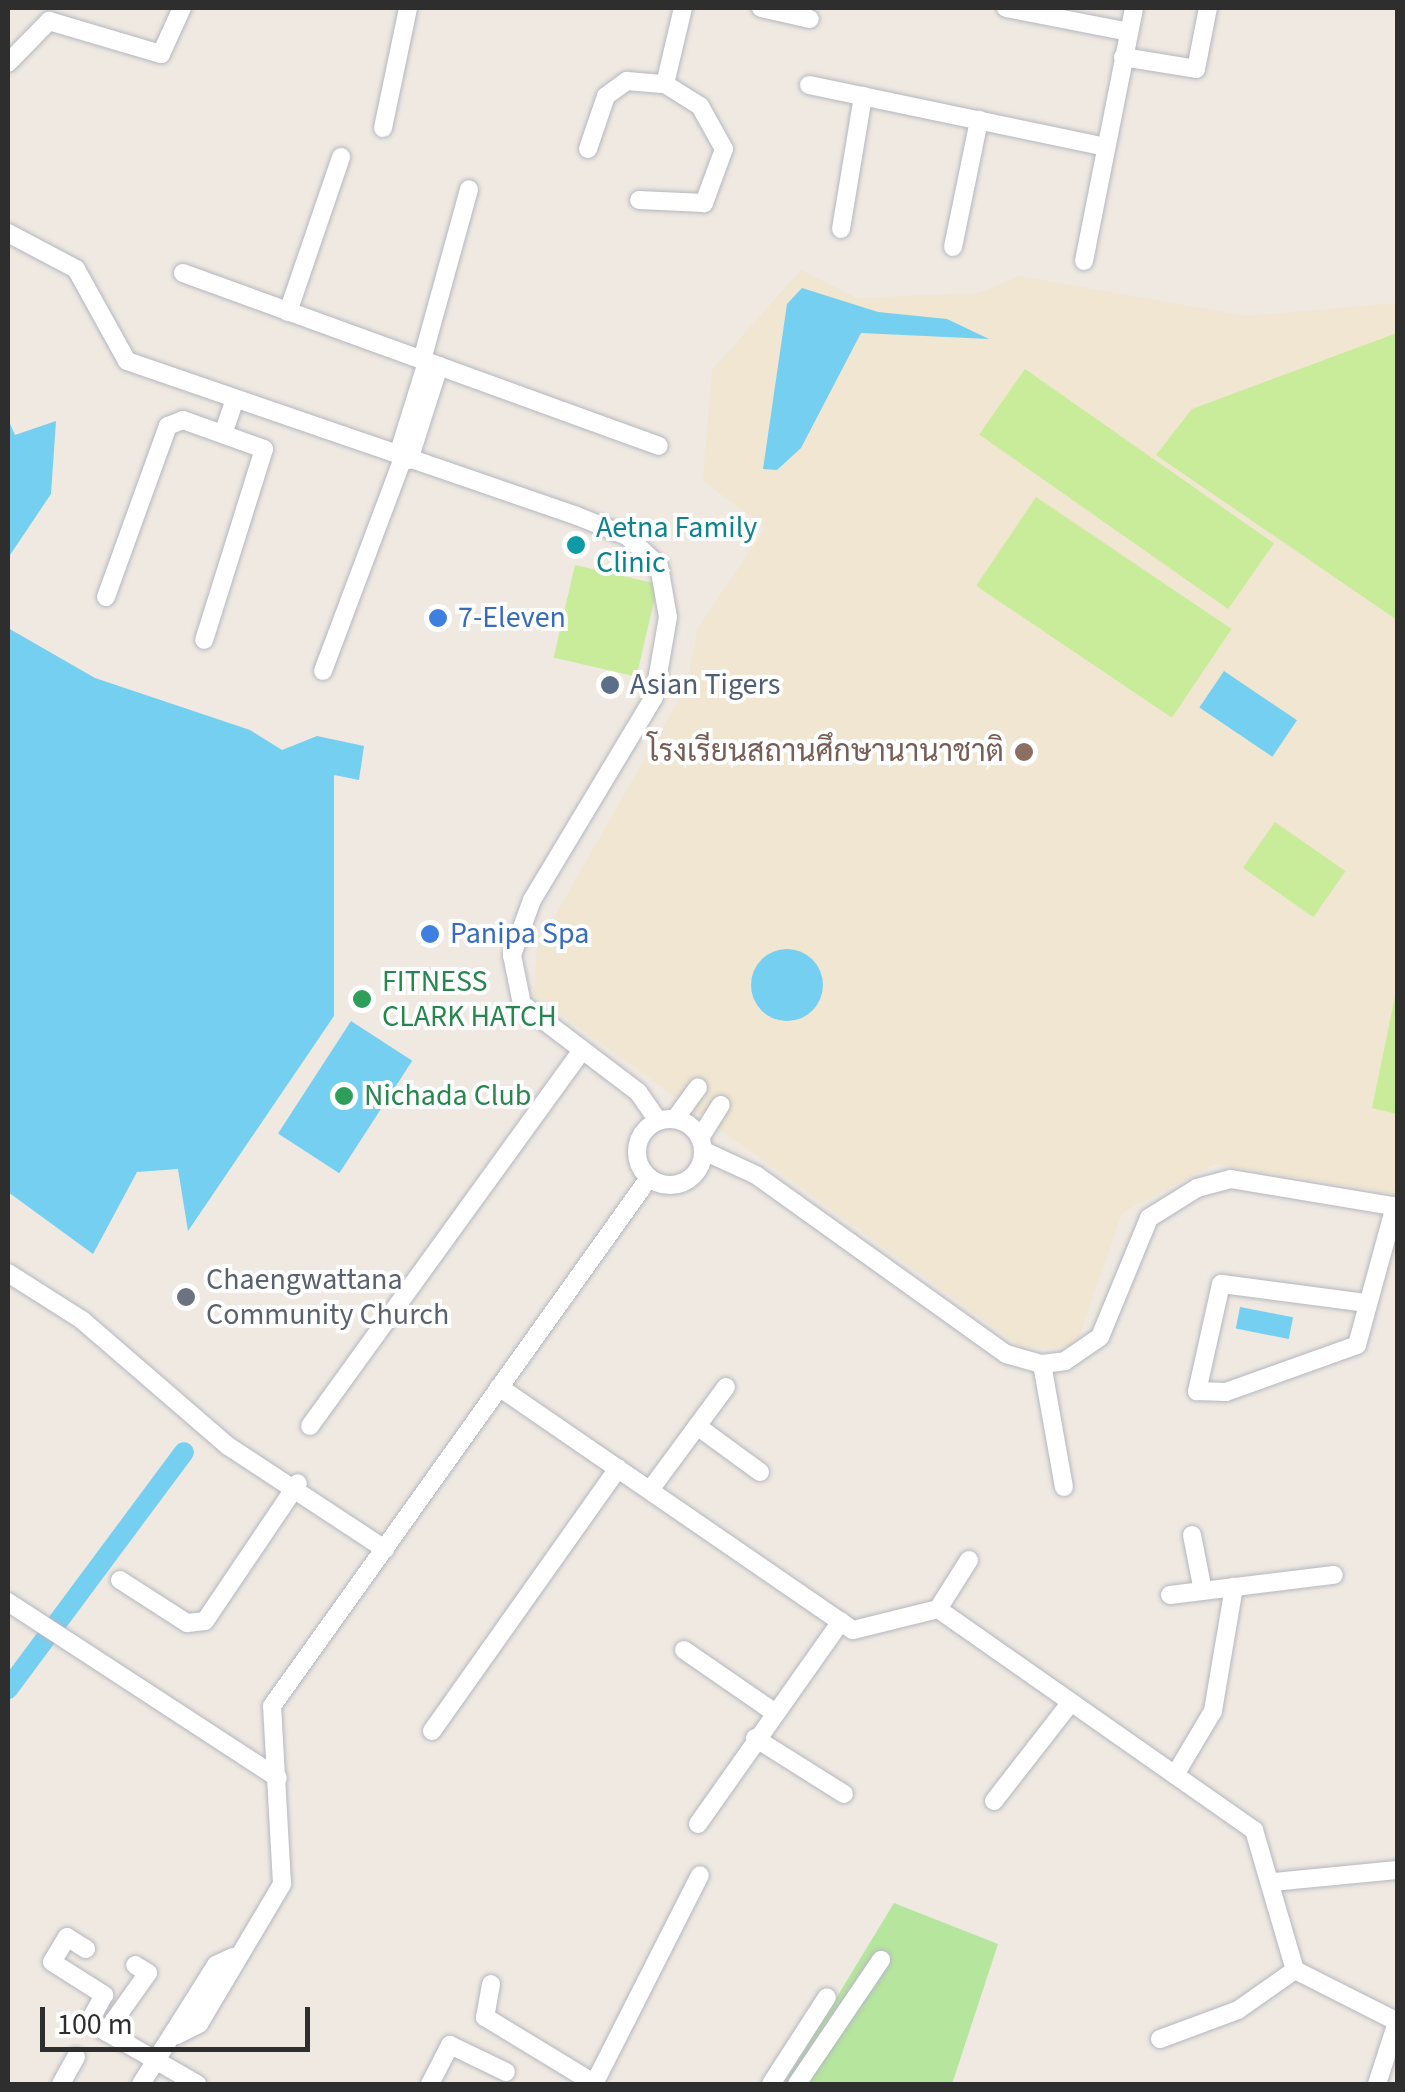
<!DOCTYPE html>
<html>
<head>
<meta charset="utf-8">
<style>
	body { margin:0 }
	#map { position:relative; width:1405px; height:2092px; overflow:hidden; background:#efe9e1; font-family:"Source Sans 3",Sarabun,sans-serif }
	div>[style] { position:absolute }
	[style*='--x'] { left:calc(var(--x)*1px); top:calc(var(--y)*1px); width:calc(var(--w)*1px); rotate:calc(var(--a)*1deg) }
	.education>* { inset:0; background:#f0e6d1 }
	.green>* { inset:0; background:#b6e59e }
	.pitch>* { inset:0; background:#c9ec9a; transform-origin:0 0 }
	.water>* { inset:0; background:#75cff0; transform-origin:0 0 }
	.round { border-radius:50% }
	.canal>* { height:20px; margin:-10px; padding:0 10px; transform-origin:10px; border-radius:10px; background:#75cff0 }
	.roads { filter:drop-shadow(0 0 2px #b4b7c1) drop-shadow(0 0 2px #b4b7c1) }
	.street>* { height:18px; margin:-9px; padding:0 9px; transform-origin:9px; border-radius:9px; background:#fff }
	.street>.ring { margin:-9px; padding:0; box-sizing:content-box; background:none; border:18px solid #fff; border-radius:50% }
	.dots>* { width:28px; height:28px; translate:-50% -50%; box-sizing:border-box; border:5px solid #fff; border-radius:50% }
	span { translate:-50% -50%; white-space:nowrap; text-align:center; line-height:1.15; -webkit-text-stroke:8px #fff; paint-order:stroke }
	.culture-label { font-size:30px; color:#0d838f }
	.left { translate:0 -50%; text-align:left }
	.shop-label { font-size:30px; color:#366cbe }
	.service-label { font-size:30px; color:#4e5e75 }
	.education-label { font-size:30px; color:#785e54 }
	.right { translate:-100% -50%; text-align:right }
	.leisure-label { font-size:30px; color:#27864d }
	.worship-label { font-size:30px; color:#5b616d }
	.frame { position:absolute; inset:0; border:10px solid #2e2e2e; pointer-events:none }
	.scale { position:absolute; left:40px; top:2007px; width:270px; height:45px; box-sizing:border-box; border:5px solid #2e2e2e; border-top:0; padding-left:12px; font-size:30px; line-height:35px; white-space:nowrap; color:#2e2e2e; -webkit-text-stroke:8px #fff; paint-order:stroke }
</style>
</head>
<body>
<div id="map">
	<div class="education">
		<i style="clip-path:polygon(801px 270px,857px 298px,979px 293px,1019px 276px,1247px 316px,1397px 303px,1397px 1194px,1215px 1164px,1122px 1213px,1076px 1346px,1023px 1348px,534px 995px,537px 947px,686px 687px,698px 628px,766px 527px,703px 481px,712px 370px)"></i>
	</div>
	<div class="green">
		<i style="clip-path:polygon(894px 1903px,998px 1944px,952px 2084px,784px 2084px)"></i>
	</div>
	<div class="pitch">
		<i style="clip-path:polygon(1397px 333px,1398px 333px,1397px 620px,1156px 455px,1192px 409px)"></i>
		<i style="left:1025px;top:369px;width:304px;height:80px;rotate:35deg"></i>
		<i style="left:1036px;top:497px;width:236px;height:107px;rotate:34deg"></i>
		<i style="left:575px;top:565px;width:85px;height:95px;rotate:13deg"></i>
		<i style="left:1275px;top:822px;width:86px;height:56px;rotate:35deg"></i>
		<i style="clip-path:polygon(1397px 987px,1397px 1114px,1372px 1108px)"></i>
	</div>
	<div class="water">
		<i style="clip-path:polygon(802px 288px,878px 312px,947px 319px,989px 339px,861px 333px,801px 448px,777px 470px,763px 469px,787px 304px)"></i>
		<i style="clip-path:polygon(8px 419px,15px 435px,56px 421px,51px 494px,8px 558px)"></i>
		<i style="clip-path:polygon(8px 628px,95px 678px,250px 730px,282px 750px,317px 736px,364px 746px,359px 780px,334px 775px,334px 1016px,188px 1231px,178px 1169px,137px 1172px,93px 1254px,8px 1192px)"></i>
		<i style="left:1224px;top:671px;width:88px;height:44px;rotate:34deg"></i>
		<i class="round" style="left:751px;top:949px;width:72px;height:72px"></i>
		<i style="left:351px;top:1021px;width:73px;height:134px;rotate:33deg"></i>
		<i style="left:1240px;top:1307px;width:54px;height:22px;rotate:11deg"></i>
	</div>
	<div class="canal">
		<i style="--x:8;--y:1689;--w:295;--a:-53.4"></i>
	</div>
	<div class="roads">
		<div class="street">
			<i style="--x:761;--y:8;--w:50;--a:12.7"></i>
			<i style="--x:1006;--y:8;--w:125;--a:11"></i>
			<i style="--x:1123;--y:57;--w:74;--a:9.3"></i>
			<i style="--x:1196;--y:69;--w:62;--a:-78.9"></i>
			<i style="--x:8;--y:63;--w:59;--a:-45.7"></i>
			<i style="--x:49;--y:21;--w:117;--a:16.4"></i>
			<i style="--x:161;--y:54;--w:51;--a:-65.5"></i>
			<i style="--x:665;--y:84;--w:78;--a:-76.7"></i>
			<i style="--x:809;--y:85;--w:303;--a:11.8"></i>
			<i style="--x:383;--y:128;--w:123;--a:-78.2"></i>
			<i style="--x:588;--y:149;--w:56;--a:-71.2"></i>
			<i style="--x:606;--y:96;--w:26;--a:-36"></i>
			<i style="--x:627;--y:81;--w:38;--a:5"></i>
			<i style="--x:665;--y:84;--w:41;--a:32.2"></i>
			<i style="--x:700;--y:106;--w:49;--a:60.8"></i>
			<i style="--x:724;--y:149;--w:58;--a:110.3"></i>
			<i style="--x:704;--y:203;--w:65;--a:-177.4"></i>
			<i style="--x:841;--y:229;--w:135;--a:-80.6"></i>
			<i style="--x:8;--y:233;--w:77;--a:27.9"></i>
			<i style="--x:76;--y:269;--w:105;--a:61"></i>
			<i style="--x:127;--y:361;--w:476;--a:19"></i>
			<i style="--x:577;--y:516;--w:54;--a:21.8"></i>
			<i style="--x:627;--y:536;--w:44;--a:43.2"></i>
			<i style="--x:659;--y:566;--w:52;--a:80"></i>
			<i style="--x:668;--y:617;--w:81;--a:99.9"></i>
			<i style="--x:654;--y:697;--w:237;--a:121"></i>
			<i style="--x:532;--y:900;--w:59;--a:110"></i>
			<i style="--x:512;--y:955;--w:50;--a:78.5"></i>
			<i style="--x:522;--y:1004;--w:146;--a:37.2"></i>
			<i style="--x:638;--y:1092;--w:35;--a:55"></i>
			<i style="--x:953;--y:247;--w:130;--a:-78.4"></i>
			<i style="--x:1084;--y:261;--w:258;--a:-78.8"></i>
			<i style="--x:183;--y:273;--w:506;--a:19.97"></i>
			<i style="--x:288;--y:312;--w:164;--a:-71.1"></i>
			<i style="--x:422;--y:360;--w:177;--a:-74.6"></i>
			<i style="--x:223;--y:434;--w:37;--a:-71"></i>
			<i style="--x:398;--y:455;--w:97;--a:-72.7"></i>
			<i style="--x:409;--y:460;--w:99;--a:-72.3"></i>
			<i style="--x:106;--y:597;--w:182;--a:-70.1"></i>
			<i style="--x:168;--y:426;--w:16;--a:-22"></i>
			<i style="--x:183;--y:420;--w:86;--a:19.7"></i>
			<i style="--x:264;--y:449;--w:200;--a:107.4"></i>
			<i style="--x:323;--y:671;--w:228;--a:-69.4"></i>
			<i style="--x:675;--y:1119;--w:39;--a:-54"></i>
			<i class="ring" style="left:637px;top:1119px;width:48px;height:48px"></i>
			<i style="--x:700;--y:1138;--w:39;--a:-58"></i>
			<i style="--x:704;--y:1151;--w:57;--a:24.8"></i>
			<i style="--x:756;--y:1175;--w:307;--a:35.6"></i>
			<i style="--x:1006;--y:1354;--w:37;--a:16"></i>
			<i style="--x:1042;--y:1364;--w:23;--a:-7"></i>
			<i style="--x:1065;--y:1361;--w:42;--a:-34.4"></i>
			<i style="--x:1100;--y:1337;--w:129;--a:-67.6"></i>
			<i style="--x:1149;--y:1218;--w:57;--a:-32"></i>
			<i style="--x:1197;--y:1188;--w:35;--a:-15"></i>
			<i style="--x:1231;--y:1179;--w:169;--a:9.5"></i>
			<i style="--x:8;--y:1273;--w:88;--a:32.4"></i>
			<i style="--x:82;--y:1320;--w:193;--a:40.8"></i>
			<i style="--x:228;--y:1446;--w:188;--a:33.3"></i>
			<i style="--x:1366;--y:1303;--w:146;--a:-172.5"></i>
			<i style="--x:1221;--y:1284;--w:110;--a:102.6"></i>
			<i style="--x:1197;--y:1391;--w:29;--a:2"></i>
			<i style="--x:1226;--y:1392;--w:139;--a:-19.7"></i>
			<i style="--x:1357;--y:1345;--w:144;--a:-74.7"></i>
			<i style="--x:1042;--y:1364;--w:125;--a:79.9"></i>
			<i style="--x:499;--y:1387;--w:429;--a:34.5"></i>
			<i style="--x:853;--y:1630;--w:88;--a:-13.9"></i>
			<i style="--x:938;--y:1609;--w:386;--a:35"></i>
			<i style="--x:1254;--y:1830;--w:146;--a:73.7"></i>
			<i style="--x:1295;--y:1970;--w:115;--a:26.8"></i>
			<i style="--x:310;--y:1426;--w:464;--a:-54.1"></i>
			<i style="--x:697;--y:1426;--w:78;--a:36.1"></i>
			<i style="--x:650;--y:1490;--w:128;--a:-53.6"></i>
			<i style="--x:1192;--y:1535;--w:57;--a:78.9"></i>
			<i style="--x:120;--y:1580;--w:80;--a:32.7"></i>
			<i style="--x:187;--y:1623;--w:18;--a:-6"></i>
			<i style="--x:205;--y:1621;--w:166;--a:-56"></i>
			<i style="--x:1170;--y:1595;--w:165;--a:-7"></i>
			<i style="--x:8;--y:1602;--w:322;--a:33.1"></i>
			<i style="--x:938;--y:1609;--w:58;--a:-57.7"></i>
			<i style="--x:684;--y:1650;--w:109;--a:34.6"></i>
			<i style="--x:432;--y:1731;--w:322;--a:-54.7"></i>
			<i style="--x:755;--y:1738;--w:105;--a:32.2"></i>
			<i style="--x:1175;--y:1775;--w:74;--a:-59.3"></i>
			<i style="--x:1213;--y:1711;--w:126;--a:-80.4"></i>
			<i style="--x:994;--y:1801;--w:125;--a:-52.1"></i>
			<i style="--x:698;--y:1824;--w:248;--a:-54.8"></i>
			<i style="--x:1273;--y:1882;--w:126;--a:-5.5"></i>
			<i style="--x:86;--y:1949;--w:22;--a:-148"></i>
			<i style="--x:67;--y:1937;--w:29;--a:121"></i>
			<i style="--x:52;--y:1962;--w:62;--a:32.4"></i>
			<i style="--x:104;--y:1995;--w:31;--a:119"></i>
			<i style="--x:89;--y:2022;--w:125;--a:29.9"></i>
			<i style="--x:491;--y:1984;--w:34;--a:100"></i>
			<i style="--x:485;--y:2017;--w:129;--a:31.3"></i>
			<i style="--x:106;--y:2032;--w:72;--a:-54.6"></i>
			<i style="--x:148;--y:1973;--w:15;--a:-148"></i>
			<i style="--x:177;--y:2035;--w:25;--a:-27"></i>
			<i style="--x:199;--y:2024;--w:163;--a:-59.3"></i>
			<i style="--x:282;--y:1884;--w:178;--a:-93.2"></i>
			<i style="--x:272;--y:1706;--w:649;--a:-54.47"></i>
			<i style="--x:1160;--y:2039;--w:83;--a:-20.4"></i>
			<i style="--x:1238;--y:2010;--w:70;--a:-35.1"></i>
			<i style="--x:61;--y:2084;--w:31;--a:-61"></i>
			<i style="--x:141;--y:2084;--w:141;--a:-57.8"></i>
			<i style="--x:216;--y:1965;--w:19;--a:-25"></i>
			<i style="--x:430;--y:2084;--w:44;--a:-62.9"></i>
			<i style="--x:450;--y:2045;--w:62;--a:25.7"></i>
			<i style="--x:594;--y:2084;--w:234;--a:-63.1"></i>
			<i style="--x:771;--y:2084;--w:103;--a:-57.2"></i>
			<i style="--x:797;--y:2084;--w:150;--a:-55.9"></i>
			<i style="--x:1377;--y:2084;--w:65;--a:-72.1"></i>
		</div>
	</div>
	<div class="dots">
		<i style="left:576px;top:545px;background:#0f9aa8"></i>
		<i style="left:438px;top:618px;background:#3f7fe0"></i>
		<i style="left:610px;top:685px;background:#5c6f8a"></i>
		<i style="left:1024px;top:752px;background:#8d6e63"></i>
		<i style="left:430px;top:934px;background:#3f7fe0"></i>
		<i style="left:362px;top:999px;background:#2e9e5b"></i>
		<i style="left:344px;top:1096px;background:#2e9e5b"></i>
		<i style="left:186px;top:1297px;background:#6b7280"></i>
	</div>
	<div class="culture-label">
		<span class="left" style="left:596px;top:545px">Aetna Family<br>Clinic</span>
	</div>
	<div class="shop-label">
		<span class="left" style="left:458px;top:618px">7-Eleven</span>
		<span class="left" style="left:450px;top:934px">Panipa Spa</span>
	</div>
	<div class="service-label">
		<span class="left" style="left:630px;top:685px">Asian Tigers</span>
	</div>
	<div class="education-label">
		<span class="right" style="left:1004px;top:752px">โรงเรียนสถานศึกษานานาชาติ</span>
	</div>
	<div class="leisure-label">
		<span class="left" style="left:382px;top:999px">FITNESS<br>CLARK HATCH</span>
		<span class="left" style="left:364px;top:1096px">Nichada Club</span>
	</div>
	<div class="worship-label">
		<span class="left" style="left:206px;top:1297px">Chaengwattana<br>Community Church</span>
	</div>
	<div class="frame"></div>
	<div class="scale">100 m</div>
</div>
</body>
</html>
